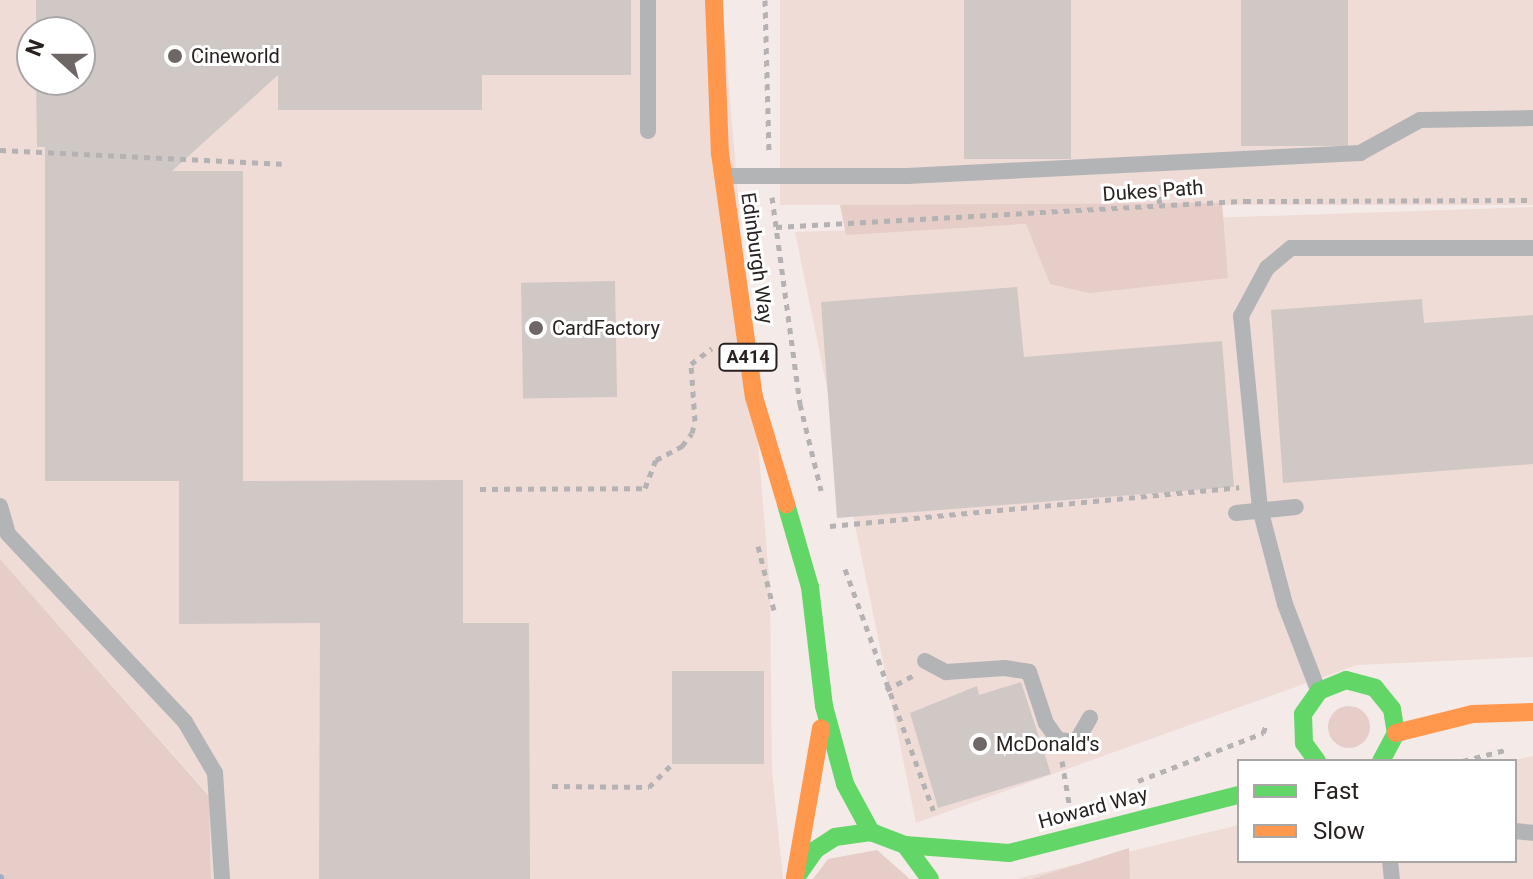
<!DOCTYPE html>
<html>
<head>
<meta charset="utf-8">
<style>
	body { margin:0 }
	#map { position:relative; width:1533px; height:879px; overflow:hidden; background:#f4eae7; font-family:Roboto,sans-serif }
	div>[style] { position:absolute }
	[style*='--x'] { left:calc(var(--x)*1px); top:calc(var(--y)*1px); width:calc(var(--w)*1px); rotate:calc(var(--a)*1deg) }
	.built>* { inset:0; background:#efdcd7; transform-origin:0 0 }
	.green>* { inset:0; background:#e6cdc7 }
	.round { border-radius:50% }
	.stream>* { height:8px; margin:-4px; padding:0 4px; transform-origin:4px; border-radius:4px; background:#a1afc5 }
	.building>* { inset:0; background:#d0c8c5; transform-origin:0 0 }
	.path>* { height:5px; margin-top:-2.5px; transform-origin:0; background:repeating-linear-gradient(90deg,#b4b2b2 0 6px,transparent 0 12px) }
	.lane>* { height:16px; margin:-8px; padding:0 8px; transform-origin:8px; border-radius:8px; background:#b3b4b5 }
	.fast>* { height:18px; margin:-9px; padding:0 9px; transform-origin:9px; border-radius:9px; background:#63d668 }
	.slow>* { height:18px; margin:-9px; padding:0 9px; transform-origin:9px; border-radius:9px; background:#ff974d }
	.dots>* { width:22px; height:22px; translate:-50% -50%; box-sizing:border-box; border:4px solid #fff; border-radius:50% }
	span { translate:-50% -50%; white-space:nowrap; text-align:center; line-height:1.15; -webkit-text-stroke:6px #fff; paint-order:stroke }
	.shield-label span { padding:2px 6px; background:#fff; border:2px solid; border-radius:6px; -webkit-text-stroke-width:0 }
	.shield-label { font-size:18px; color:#282120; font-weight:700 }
	.poi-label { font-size:20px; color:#282120 }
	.left { translate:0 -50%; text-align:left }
	.street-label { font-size:20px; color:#282120 }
	.legend { position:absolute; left:1237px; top:759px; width:280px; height:104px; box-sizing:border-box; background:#fff; border:2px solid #a9a6a6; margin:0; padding:10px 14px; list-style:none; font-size:24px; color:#282120 }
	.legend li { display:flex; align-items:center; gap:16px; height:40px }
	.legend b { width:40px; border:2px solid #a9a6a6 }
	.north { position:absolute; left:16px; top:16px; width:80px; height:80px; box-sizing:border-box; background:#fff; border:2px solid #a9a6a6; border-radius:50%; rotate:291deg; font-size:22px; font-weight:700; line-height:32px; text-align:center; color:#282120 }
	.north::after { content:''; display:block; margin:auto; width:28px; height:36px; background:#6f6766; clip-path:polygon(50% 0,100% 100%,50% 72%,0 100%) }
</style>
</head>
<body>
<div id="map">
	<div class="built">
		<i style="clip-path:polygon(evenodd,0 0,722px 0,770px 590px,772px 771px,783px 879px,211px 879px,209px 795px,0 559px,0 0,32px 32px,80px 32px,80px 80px,32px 80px,32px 32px)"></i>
		<i style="left:780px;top:0;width:753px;height:205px"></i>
		<i style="clip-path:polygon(1533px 207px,1533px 657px,1357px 665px,916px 823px,795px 232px)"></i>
		<i style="clip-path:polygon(1533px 756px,1533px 879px,1016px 879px,1239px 825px,1239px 861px,1515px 861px,1515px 761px,1511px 761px)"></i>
	</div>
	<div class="green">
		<i style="clip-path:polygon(1222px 203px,1228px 278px,1089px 293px,1050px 284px,1026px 224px,846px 235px,840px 205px)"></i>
		<i style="clip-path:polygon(0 559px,209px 796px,211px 879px,0 879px)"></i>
		<i class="round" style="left:1328px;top:706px;width:42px;height:42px"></i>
		<i style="clip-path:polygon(1129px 848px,1130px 879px,1031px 879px)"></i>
		<i style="clip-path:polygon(877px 850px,910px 879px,813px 879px,828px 859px)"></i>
	</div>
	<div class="stream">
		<i style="--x:0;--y:878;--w:1;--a:90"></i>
	</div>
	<div class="building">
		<i style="clip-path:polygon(36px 0,631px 0,631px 75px,482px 75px,482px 110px,278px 110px,278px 75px,172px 171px,243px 171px,243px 481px,463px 480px,463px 623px,529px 623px,530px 879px,319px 879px,320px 623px,179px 624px,179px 481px,45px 481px,45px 147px,37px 147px,36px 80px,80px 80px,80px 32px,36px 32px)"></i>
		<i style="left:964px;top:0;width:107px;height:159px"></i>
		<i style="left:1241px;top:0;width:107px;height:146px"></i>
		<i style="left:615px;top:281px;width:116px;height:94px;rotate:89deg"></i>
		<i style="clip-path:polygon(1017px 287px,1024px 357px,1222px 341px,1234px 487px,837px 518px,821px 302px)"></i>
		<i style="clip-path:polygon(1422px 299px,1424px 323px,1533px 315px,1533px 464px,1283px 483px,1271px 310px)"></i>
		<i style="left:672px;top:671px;width:92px;height:93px"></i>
		<i style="clip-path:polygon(1021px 682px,1051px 774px,938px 808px,910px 713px,977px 686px,979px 695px)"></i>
	</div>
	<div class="path">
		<i style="--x:765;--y:0;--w:155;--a:88.5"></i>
		<i style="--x:0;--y:150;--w:282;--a:2.8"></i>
		<i style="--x:1158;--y:185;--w:23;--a:85"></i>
		<i style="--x:772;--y:197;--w:209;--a:82.3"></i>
		<i style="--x:800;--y:404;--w:89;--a:76.3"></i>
		<i style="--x:776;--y:227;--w:470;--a:-3.2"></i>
		<i style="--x:1245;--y:201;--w:288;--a:-0.2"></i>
		<i style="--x:480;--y:489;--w:165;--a:-0.3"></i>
		<i style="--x:645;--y:488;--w:30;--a:-69"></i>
		<i style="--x:656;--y:460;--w:30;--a:-28"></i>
		<i style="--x:682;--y:446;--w:16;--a:-52"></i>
		<i style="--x:692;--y:433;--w:12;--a:-76"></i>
		<i style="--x:695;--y:421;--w:57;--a:-94"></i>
		<i style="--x:691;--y:364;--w:26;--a:-37"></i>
		<i style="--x:830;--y:526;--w:411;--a:-5.4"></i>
		<i style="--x:758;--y:546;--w:66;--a:76"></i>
		<i style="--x:845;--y:569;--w:257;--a:69.9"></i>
		<i style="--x:886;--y:690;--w:30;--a:-28"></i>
		<i style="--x:1062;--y:761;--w:43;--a:80.5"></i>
		<i style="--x:1463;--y:761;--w:43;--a:-14.7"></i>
		<i style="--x:1138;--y:781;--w:134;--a:-21"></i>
		<i style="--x:1263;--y:733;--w:8;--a:-67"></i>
		<i style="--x:552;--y:786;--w:97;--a:0.6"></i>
		<i style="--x:649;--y:787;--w:33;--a:-45"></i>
	</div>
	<div class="lane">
		<i style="--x:648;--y:0;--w:131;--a:90"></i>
		<i style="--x:725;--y:176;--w:182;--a:0"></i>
		<i style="--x:907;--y:176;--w:454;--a:-2.9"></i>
		<i style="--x:1360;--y:153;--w:68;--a:-28.8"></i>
		<i style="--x:1420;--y:120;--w:113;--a:-1"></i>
		<i style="--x:0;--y:506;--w:29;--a:74"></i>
		<i style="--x:8;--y:534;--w:258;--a:46.7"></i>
		<i style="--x:185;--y:722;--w:59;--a:59.5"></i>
		<i style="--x:215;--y:773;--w:106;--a:86.2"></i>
		<i style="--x:1236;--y:513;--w:60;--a:-5.7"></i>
		<i style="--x:925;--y:661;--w:24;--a:28"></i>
		<i style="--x:946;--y:672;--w:59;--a:-3.9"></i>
		<i style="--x:1005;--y:668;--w:24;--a:9"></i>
		<i style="--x:1029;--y:672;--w:54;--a:71.6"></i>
		<i style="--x:1046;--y:723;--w:21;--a:55"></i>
		<i style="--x:1058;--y:740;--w:18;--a:6"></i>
		<i style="--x:1076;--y:742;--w:28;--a:-60"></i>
		<i style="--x:1318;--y:690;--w:92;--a:-111"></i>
		<i style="--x:1285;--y:604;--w:98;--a:-104.7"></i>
		<i style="--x:1260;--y:509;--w:194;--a:-95.6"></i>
		<i style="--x:1241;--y:316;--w:55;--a:-61.6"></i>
		<i style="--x:1267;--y:268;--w:31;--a:-40"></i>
		<i style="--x:1291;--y:248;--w:242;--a:0"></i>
		<i style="--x:1515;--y:831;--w:18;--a:6"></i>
		<i style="--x:1390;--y:861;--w:18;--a:84"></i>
	</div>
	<div class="fast">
		<i style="--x:786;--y:504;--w:86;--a:73.9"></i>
		<i style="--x:810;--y:587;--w:120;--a:83.3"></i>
		<i style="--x:824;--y:706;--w:81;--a:74.9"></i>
		<i style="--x:845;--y:784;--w:55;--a:61.6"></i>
		<i style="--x:1317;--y:761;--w:22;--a:-126"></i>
		<i style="--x:1304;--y:743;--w:29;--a:-92"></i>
		<i style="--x:1303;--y:714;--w:28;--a:-55"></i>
		<i style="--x:1319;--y:691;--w:29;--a:-22"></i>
		<i style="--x:1346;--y:680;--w:30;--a:15"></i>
		<i style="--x:1375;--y:688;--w:27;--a:51"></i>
		<i style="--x:1392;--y:709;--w:24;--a:81"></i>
		<i style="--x:1396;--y:733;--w:32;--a:118"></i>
		<i style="--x:905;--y:845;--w:104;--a:4.4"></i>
		<i style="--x:1009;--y:853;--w:237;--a:-14.2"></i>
		<i style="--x:795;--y:879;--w:35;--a:-55"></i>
		<i style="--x:815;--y:850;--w:24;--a:-33"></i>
		<i style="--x:835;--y:837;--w:36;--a:-8"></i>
		<i style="--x:871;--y:832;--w:36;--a:21"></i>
		<i style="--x:905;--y:845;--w:42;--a:53.7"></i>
	</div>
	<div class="slow">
		<i style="--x:714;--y:0;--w:153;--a:87.8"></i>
		<i style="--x:720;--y:153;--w:246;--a:82.1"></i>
		<i style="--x:754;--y:397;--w:112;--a:73.3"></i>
		<i style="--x:1396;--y:733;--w:79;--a:-13.9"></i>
		<i style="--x:1473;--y:714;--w:60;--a:-1.9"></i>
		<i style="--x:795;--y:877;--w:151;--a:-80.1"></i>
	</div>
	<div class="dots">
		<i style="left:175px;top:56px;background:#6f6766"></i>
		<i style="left:536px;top:328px;background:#6f6766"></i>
		<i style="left:980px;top:744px;background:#6f6766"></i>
	</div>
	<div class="shield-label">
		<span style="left:748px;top:357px">A414</span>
	</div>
	<div class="poi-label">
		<span class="left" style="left:191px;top:56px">Cineworld</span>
		<span class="left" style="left:552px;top:328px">CardFactory</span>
		<span class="left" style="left:996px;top:744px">McDonald's</span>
	</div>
	<div class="street-label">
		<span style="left:1153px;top:191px;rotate:-4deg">Dukes Path</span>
		<span style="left:757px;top:258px;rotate:82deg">Edinburgh Way</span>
		<span style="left:1093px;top:808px;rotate:-15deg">Howard Way</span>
	</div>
	<ul class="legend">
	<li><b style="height:10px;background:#63d668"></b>Fast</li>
	<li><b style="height:10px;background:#ff974d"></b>Slow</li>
	</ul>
	<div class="north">N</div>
</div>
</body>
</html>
